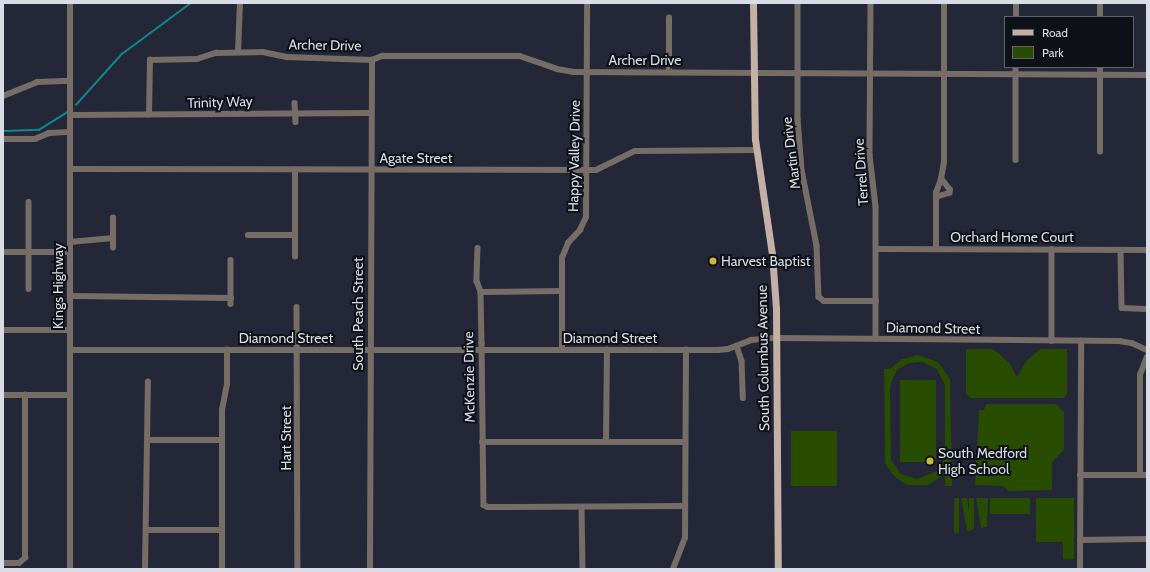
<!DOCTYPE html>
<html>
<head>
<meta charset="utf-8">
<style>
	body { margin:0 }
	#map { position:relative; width:1150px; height:572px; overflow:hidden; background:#242738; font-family:Cabin,sans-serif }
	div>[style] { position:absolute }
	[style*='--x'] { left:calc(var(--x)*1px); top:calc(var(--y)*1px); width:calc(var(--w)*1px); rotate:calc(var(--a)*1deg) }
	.green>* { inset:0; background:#284c00; transform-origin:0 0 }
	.stream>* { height:1.5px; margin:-0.75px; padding:0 0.75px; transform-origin:0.75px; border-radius:0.75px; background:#0f888c }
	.minor>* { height:5.5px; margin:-2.75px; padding:0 2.75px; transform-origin:2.75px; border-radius:2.75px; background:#766d67 }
	.major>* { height:7px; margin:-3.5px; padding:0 3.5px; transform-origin:3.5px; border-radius:3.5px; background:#c4b1a6 }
	.dots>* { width:11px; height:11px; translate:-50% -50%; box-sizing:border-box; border:2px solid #0f1118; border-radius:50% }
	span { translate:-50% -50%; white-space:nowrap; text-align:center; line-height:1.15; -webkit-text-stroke:4px #0f1118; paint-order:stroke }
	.street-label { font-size:14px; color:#d9dce7 }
	.poi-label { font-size:14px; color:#d9dce7 }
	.left { translate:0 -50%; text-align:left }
	.frame { position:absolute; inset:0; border:4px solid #d9dce7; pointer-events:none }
	.legend { position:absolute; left:1004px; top:16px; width:130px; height:52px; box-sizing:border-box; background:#0f1118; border:1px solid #60626b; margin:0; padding:5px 7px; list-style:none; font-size:12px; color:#d9dce7 }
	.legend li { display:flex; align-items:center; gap:8px; height:20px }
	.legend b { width:20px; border:1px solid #60626b }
</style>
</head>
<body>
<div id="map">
	<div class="green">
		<i style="clip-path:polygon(966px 349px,991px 349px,997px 352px,1010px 364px,1017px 377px,1027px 360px,1041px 349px,1067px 349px,1067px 394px,1064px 398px,970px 398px,966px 394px)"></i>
		<i style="clip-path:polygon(evenodd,918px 355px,938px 362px,950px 379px,952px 486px,945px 486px,945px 474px,928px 485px,907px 485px,894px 476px,885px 463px,884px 369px,890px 369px,902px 359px,918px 355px,922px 362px,937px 369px,945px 385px,945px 452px,942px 464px,937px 471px,917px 479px,901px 474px,891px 460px,890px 389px,892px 380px,898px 369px,909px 363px,922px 362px)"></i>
		<i style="left:900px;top:380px;width:36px;height:82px"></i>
		<i style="clip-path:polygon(986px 404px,1056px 404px,1064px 412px,1064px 450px,1052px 462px,1052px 490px,1009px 491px,1003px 486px,975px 485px,979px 410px,984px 410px)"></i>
		<i style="left:791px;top:431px;width:46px;height:55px"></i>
		<i style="left:954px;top:498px;width:5px;height:35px"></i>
		<i style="clip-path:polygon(961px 498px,967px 498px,972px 530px,967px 531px)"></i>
		<i style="left:969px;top:498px;width:5px;height:31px"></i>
		<i style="clip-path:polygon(976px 498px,988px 498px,987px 527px,981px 528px)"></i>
		<i style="left:990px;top:498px;width:40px;height:16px"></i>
		<i style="clip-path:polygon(1036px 498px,1074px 498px,1074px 559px,1063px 559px,1063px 542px,1036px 542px)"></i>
	</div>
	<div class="stream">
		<i style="--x:76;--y:105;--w:69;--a:-48"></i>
		<i style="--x:122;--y:54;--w:86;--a:-36.5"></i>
		<i style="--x:3;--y:131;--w:36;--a:-2"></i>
		<i style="--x:39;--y:130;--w:34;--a:-32"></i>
	</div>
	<div class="minor">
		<i style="--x:798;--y:3;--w:116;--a:90"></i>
		<i style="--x:798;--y:119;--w:51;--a:85.5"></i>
		<i style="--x:802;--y:170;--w:77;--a:78.8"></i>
		<i style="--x:817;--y:246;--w:51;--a:87.8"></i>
		<i style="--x:819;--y:297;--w:6;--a:39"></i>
		<i style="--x:824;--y:301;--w:52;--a:0"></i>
		<i style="--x:871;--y:3;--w:152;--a:90.4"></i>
		<i style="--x:870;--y:155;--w:52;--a:83.4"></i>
		<i style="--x:876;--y:207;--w:132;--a:90"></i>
		<i style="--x:1016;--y:17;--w:14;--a:-90"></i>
		<i style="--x:1100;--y:17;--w:14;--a:-90"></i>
		<i style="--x:238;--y:52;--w:49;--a:-87.7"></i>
		<i style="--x:1016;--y:67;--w:93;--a:90"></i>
		<i style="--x:669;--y:72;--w:54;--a:-90"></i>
		<i style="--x:3;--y:96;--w:37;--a:-22"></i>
		<i style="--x:37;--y:82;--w:33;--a:-2"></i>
		<i style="--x:295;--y:103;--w:19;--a:87"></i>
		<i style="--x:71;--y:115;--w:299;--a:-0.4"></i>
		<i style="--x:149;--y:115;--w:55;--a:-89"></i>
		<i style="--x:150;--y:60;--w:47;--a:-1.2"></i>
		<i style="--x:197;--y:59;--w:20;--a:-18"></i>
		<i style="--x:216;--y:53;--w:47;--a:-1.2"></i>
		<i style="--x:263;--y:52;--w:25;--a:12"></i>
		<i style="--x:287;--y:57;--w:85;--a:2"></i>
		<i style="--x:372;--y:60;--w:11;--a:-22"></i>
		<i style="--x:382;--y:56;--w:138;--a:0"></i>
		<i style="--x:520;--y:56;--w:39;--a:19"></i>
		<i style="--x:557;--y:69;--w:17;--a:10"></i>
		<i style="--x:574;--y:72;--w:573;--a:0.3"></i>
		<i style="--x:3;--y:139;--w:32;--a:0"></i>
		<i style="--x:35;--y:139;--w:15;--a:-23"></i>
		<i style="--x:49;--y:133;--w:21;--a:-3"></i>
		<i style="--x:1100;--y:152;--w:85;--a:-90"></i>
		<i style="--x:70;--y:169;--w:526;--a:0.11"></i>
		<i style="--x:596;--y:170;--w:43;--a:-26"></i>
		<i style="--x:635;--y:151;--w:121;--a:-0.5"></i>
		<i style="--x:936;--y:197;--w:14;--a:-17"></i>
		<i style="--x:949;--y:193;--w:3;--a:-72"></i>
		<i style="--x:950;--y:190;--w:14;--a:-129"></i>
		<i style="--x:941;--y:179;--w:17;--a:-80"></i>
		<i style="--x:944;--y:162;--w:159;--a:-90"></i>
		<i style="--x:29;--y:202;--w:87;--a:90"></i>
		<i style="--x:248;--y:235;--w:47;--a:0"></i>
		<i style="--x:70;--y:242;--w:43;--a:-5.3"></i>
		<i style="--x:113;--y:248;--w:30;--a:-90"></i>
		<i style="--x:478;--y:248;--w:33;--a:92"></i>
		<i style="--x:477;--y:281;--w:12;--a:70"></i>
		<i style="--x:481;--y:292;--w:51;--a:88.9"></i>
		<i style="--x:482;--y:343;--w:162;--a:89.3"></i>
		<i style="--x:484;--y:505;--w:4;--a:27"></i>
		<i style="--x:488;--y:507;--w:197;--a:-0.3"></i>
		<i style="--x:876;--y:249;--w:271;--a:0.2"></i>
		<i style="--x:936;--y:249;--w:56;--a:-90"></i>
		<i style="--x:936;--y:193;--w:15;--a:-70"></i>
		<i style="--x:1052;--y:249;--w:92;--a:90"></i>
		<i style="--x:1121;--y:250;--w:58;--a:89"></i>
		<i style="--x:1122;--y:308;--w:25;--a:2"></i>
		<i style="--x:3;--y:252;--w:67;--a:0"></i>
		<i style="--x:295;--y:257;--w:87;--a:-90"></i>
		<i style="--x:231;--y:260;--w:44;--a:90"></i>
		<i style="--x:481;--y:292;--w:81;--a:-0.7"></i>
		<i style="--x:71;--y:296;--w:160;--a:0.7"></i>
		<i style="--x:297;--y:307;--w:262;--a:89.8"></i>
		<i style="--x:3;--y:330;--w:67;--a:0"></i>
		<i style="--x:737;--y:346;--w:16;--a:72"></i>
		<i style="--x:742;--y:361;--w:37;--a:88"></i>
		<i style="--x:70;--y:350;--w:648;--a:0"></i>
		<i style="--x:718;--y:350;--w:10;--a:-6"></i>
		<i style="--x:728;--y:349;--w:25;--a:-21"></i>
		<i style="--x:751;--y:340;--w:25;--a:-5"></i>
		<i style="--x:776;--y:338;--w:343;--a:0.5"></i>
		<i style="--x:1119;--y:341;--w:13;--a:9"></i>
		<i style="--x:1132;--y:343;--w:17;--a:25"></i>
		<i style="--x:562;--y:350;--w:92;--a:-90"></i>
		<i style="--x:562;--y:258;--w:16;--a:-68"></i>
		<i style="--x:568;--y:243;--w:18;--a:-47"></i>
		<i style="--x:580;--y:230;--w:14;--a:-65"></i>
		<i style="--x:586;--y:217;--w:214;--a:-89.7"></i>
		<i style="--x:3;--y:395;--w:66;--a:0"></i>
		<i style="--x:148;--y:440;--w:74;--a:0"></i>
		<i style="--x:482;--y:442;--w:203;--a:0"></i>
		<i style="--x:606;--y:442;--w:92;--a:-89.4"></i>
		<i style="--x:1080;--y:475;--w:67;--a:0"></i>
		<i style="--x:1140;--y:475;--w:100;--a:-90"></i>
		<i style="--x:1140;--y:375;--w:19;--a:-69"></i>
		<i style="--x:582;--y:507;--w:62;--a:89.1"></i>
		<i style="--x:146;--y:530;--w:76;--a:0"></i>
		<i style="--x:1080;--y:540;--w:67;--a:-0.9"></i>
		<i style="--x:3;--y:563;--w:16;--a:0"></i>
		<i style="--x:19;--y:563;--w:8;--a:-40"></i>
		<i style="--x:25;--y:558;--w:163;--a:-90"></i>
		<i style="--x:70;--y:569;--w:566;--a:-90"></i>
		<i style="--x:145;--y:569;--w:187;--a:-89.1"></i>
		<i style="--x:222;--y:569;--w:159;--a:-90"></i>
		<i style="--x:222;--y:410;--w:26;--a:-79"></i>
		<i style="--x:227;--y:384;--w:34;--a:-90"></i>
		<i style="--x:370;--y:569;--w:509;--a:-89.77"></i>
		<i style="--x:673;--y:569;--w:33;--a:-69"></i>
		<i style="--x:685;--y:538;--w:188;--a:-89.7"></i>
		<i style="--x:1080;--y:569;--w:228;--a:-89.7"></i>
	</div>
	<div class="major">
		<i style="--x:753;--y:3;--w:136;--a:89.2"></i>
		<i style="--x:755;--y:139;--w:116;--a:81.6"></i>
		<i style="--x:772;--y:254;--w:55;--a:85.8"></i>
		<i style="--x:776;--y:309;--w:260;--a:89.6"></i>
	</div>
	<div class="dots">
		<i style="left:713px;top:261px;background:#cbba39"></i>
		<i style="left:930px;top:461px;background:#cbba39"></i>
	</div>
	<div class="street-label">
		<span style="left:325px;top:45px;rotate:1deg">Archer Drive</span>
		<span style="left:645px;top:60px">Archer Drive</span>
		<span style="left:220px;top:102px;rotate:-2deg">Trinity Way</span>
		<span style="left:791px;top:153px;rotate:-97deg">Martin Drive</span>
		<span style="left:574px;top:156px;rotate:-89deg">Happy Valley Drive</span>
		<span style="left:416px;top:158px">Agate Street</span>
		<span style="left:861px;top:172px;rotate:-94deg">Terrel Drive</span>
		<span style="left:1012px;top:237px">Orchard Home Court</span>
		<span style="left:58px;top:286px;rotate:-90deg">Kings Highway</span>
		<span style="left:358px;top:314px;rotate:-90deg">South Peach Street</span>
		<span style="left:933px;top:328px;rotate:1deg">Diamond Street</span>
		<span style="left:286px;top:338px">Diamond Street</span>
		<span style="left:610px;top:338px">Diamond Street</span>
		<span style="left:763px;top:358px;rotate:-91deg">South Columbus Avenue</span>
		<span style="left:469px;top:377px;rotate:-91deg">McKenzie Drive</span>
		<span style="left:286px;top:438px;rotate:-90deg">Hart Street</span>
	</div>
	<div class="poi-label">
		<span class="left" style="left:721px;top:261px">Harvest Baptist</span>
		<span class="left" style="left:938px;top:461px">South Medford<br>High School</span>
	</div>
	<div class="frame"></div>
	<ul class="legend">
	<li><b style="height:5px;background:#c4b1a6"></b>Road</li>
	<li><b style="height:11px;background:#284c00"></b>Park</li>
	</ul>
</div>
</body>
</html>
